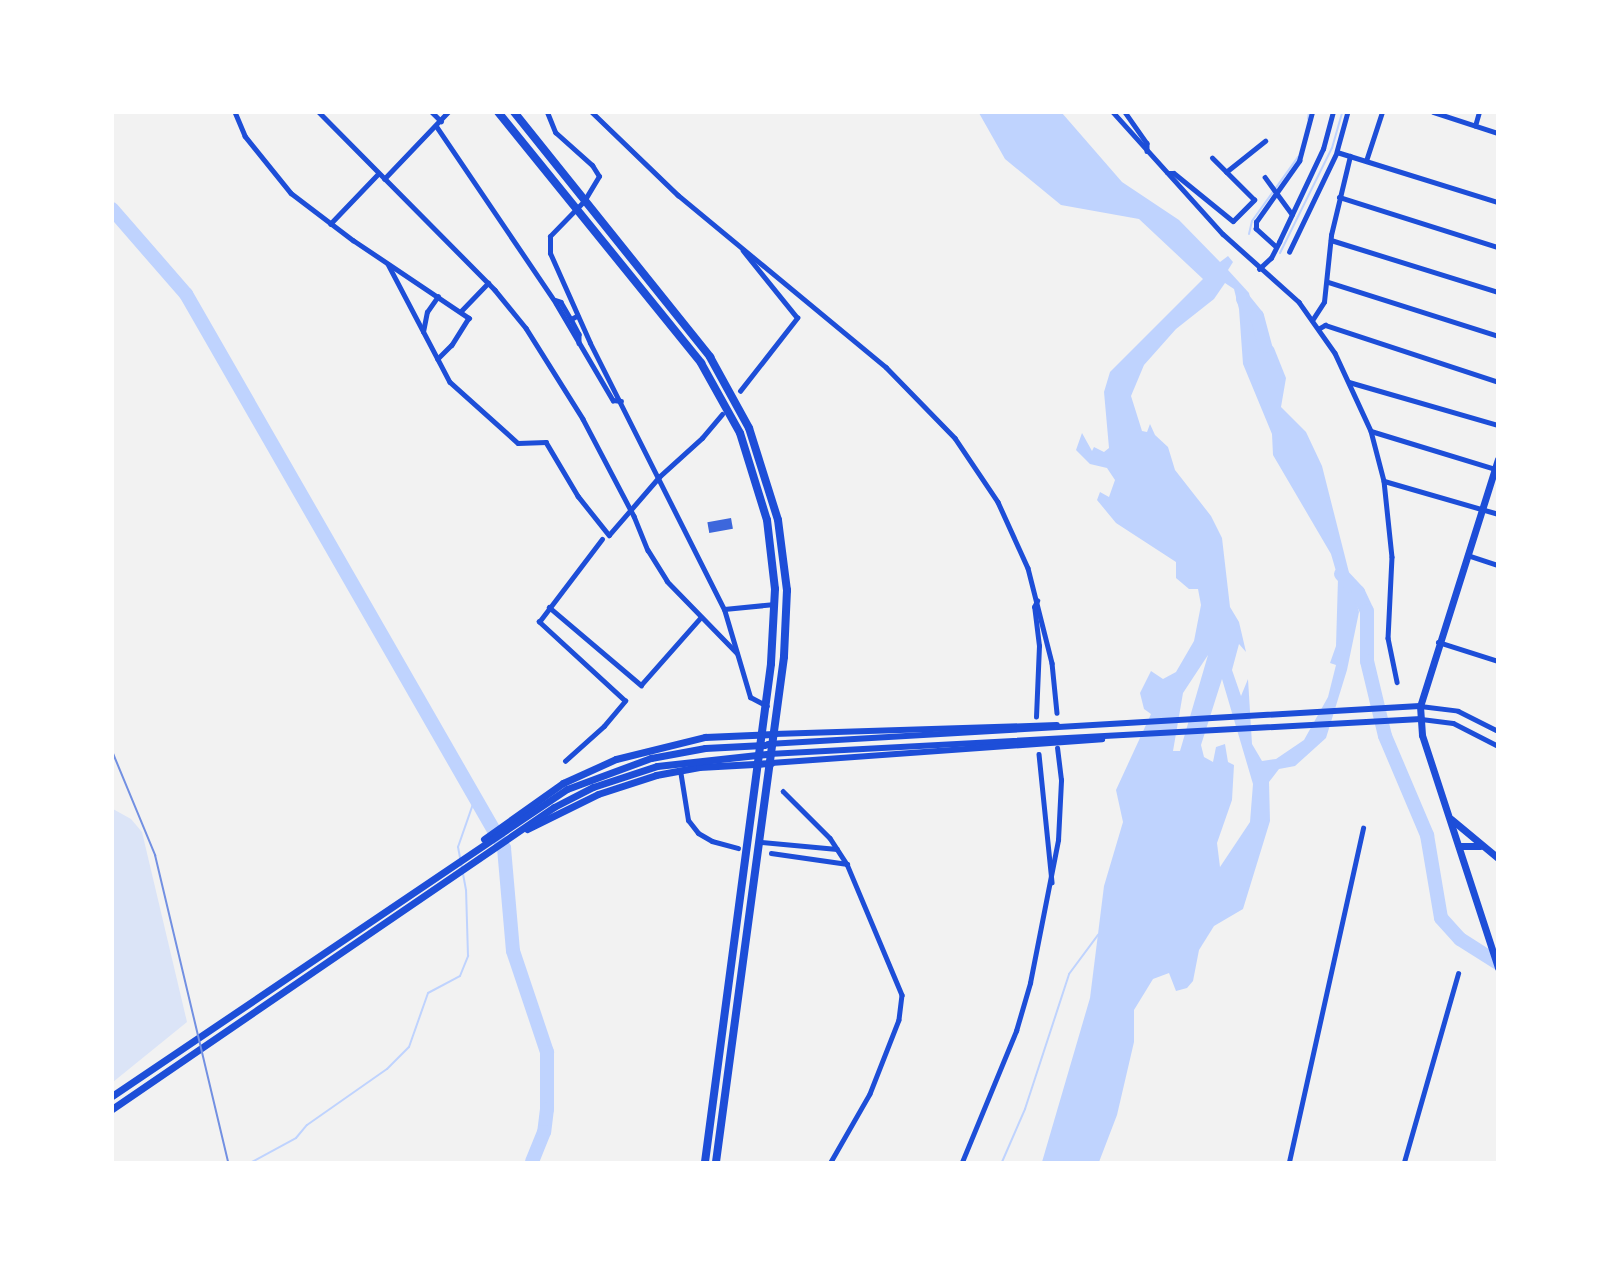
<!DOCTYPE html>
<html>
<head>
<meta charset="utf-8">
<style>
	body { margin:0 }
	#map { position:relative; width:1610px; height:1275px; overflow:hidden; background:#f2f2f2; font-family:"Noto Sans",sans-serif }
	div>[style] { position:absolute }
	[style*='--x'] { left:calc(var(--x)*1px); top:calc(var(--y)*1px); width:calc(var(--w)*1px); rotate:calc(var(--a)*1deg) }
	.green>* { inset:0; background:#dbe4f7 }
	.water>* { inset:0; background:#bfd3fe }
	.stream>* { height:2px; margin:-1px; padding:0 1px; transform-origin:1px; border-radius:1px; background:#bfd3fe }
	.river>* { height:14px; margin:-7px; padding:0 7px; transform-origin:7px; border-radius:7px; background:#bfd3fe }
	.building>* { inset:0; background:#3d67dc; transform-origin:0 0 }
	.minor>* { height:4.5px; margin:-2.25px; padding:0 2.25px; transform-origin:2.25px; border-radius:2.25px; background:#1d4ed8 }
	.tertiary>* { height:5px; margin:-2.5px; padding:0 2.5px; transform-origin:2.5px; border-radius:2.5px; background:#1d4ed8 }
	.secondary>* { height:6px; margin:-3px; padding:0 3px; transform-origin:3px; border-radius:3px; background:#1d4ed8 }
	.primary>* { height:7px; margin:-3.5px; padding:0 3.5px; transform-origin:3.5px; border-radius:3.5px; background:#1d4ed8 }
	.trunk>* { height:8px; margin:-4px; padding:0 4px; transform-origin:4px; border-radius:4px; background:#1d4ed8 }
	.rail>* { height:2px; margin:-1px; padding:0 1px; transform-origin:1px; border-radius:1px; background:#7290e2 }
	span { translate:-50% -50%; white-space:nowrap; text-align:center; line-height:1.15; -webkit-text-stroke:4.5px #fff; paint-order:stroke }
	.frame { position:absolute; inset:0; border:114px solid #fff; pointer-events:none }
</style>
</head>
<body>
<div id="map">
	<div class="green">
		<i style="clip-path:polygon(113px 809px,131px 819px,142px 832px,187px 1022px,113px 1082px)"></i>
	</div>
	<div class="water">
		<i style="clip-path:polygon(evenodd,979px 113px,1062px 113px,1122px 182px,1179px 220px,1220px 262px,1228px 256px,1233px 262px,1228px 270px,1249px 293px,1256px 324px,1274px 348px,1286px 378px,1281px 407px,1306px 432px,1322px 466px,1359px 612px,1347px 670px,1326px 738px,1295px 766px,1279px 769px,1269px 782px,1270px 821px,1243px 909px,1214px 926px,1199px 950px,1193px 981px,1187px 988px,1176px 991px,1169px 973px,1153px 979px,1134px 1010px,1134px 1042px,1117px 1115px,1099px 1162px,1042px 1162px,1090px 998px,1104px 886px,1123px 822px,1116px 790px,1151px 714px,1144px 709px,1140px 693px,1151px 671px,1163px 679px,1176px 672px,1194px 641px,1201px 605px,1198px 589px,1189px 589px,1176px 578px,1176px 562px,1116px 523px,1097px 500px,1100px 492px,1109px 497px,1115px 480px,1107px 468px,1090px 464px,1076px 450px,1082px 433px,1092px 451px,1094px 447px,1104px 452px,1109px 448px,1104px 392px,1110px 372px,1203px 279px,1139px 219px,1061px 205px,1005px 159px,979px 113px,1225px 283px,1234px 289px,1239px 309px,1243px 364px,1272px 434px,1273px 455px,1331px 554px,1338px 578px,1336px 646px,1330px 663px,1336px 665px,1328px 697px,1304px 740px,1276px 759px,1262px 761px,1252px 744px,1248px 679px,1241px 696px,1232px 670px,1239px 644px,1246px 652px,1239px 622px,1230px 607px,1222px 538px,1211px 516px,1175px 470px,1168px 447px,1155px 435px,1150px 424px,1147px 432px,1142px 431px,1131px 396px,1144px 365px,1176px 329px,1214px 299px,1225px 283px,979px 113px,1208px 655px,1180px 751px,1173px 751px,1183px 693px,1208px 655px,979px 113px,1222px 679px,1253px 784px,1250px 822px,1220px 867px,1217px 843px,1232px 800px,1234px 765px,1228px 762px,1225px 744px,1216px 747px,1213px 762px,1204px 757px,1201px 745px,1222px 679px)"></i>
	</div>
	<div class="stream">
		<i style="--x:1308;--y:119;--w:7;--a:-82"></i>
		<i style="--x:1249;--y:234;--w:13;--a:-77"></i>
		<i style="--x:1252;--y:221;--w:79;--a:-54.3"></i>
		<i style="--x:1280;--y:253;--w:117;--a:-63.7"></i>
		<i style="--x:1332;--y:148;--w:37;--a:-74"></i>
		<i style="--x:252;--y:1162;--w:50;--a:-28.6"></i>
		<i style="--x:296;--y:1138;--w:17;--a:-50"></i>
		<i style="--x:307;--y:1125;--w:98;--a:-35"></i>
		<i style="--x:387;--y:1069;--w:31;--a:-45"></i>
		<i style="--x:409;--y:1047;--w:57;--a:-70.6"></i>
		<i style="--x:428;--y:993;--w:36;--a:-28"></i>
		<i style="--x:460;--y:976;--w:22;--a:-68"></i>
		<i style="--x:468;--y:956;--w:66;--a:-91.7"></i>
		<i style="--x:466;--y:890;--w:44;--a:-100.5"></i>
		<i style="--x:458;--y:847;--w:46;--a:-70.8"></i>
		<i style="--x:473;--y:804;--w:7;--a:-34"></i>
		<i style="--x:1002;--y:1162;--w:58;--a:-66.5"></i>
		<i style="--x:1025;--y:1109;--w:142;--a:-71.9"></i>
		<i style="--x:1069;--y:974;--w:49;--a:-53.4"></i>
	</div>
	<div class="river">
		<i style="--x:112;--y:209;--w:113;--a:49"></i>
		<i style="--x:186;--y:294;--w:639;--a:60.14"></i>
		<i style="--x:504;--y:848;--w:103;--a:85"></i>
		<i style="--x:513;--y:951;--w:107;--a:71.4"></i>
		<i style="--x:547;--y:1052;--w:57;--a:90"></i>
		<i style="--x:547;--y:1109;--w:23;--a:97"></i>
		<i style="--x:544;--y:1132;--w:32;--a:112"></i>
		<i style="--x:1243;--y:299;--w:22;--a:51"></i>
		<i style="--x:1257;--y:316;--w:31;--a:75"></i>
		<i style="--x:1341;--y:574;--w:25;--a:47"></i>
		<i style="--x:1358;--y:592;--w:21;--a:65"></i>
		<i style="--x:1367;--y:611;--w:50;--a:90"></i>
		<i style="--x:1367;--y:661;--w:77;--a:76.5"></i>
		<i style="--x:1385;--y:736;--w:108;--a:67"></i>
		<i style="--x:1427;--y:835;--w:84;--a:80.4"></i>
		<i style="--x:1441;--y:918;--w:28;--a:48"></i>
		<i style="--x:1460;--y:939;--w:45;--a:32.3"></i>
	</div>
	<div class="building">
		<i style="left:731px;top:518px;width:11px;height:24px;rotate:80deg"></i>
	</div>
	<div class="minor">
		<i style="--x:235;--y:112;--w:26;--a:67"></i>
		<i style="--x:245;--y:136;--w:73;--a:51.1"></i>
		<i style="--x:291;--y:193;--w:78;--a:37.2"></i>
		<i style="--x:353;--y:240;--w:140;--a:33.9"></i>
		<i style="--x:469;--y:318;--w:32;--a:122"></i>
		<i style="--x:452;--y:345;--w:20;--a:135"></i>
		<i style="--x:319;--y:112;--w:250;--a:45.3"></i>
		<i style="--x:495;--y:290;--w:49;--a:50.8"></i>
		<i style="--x:526;--y:328;--w:107;--a:57.9"></i>
		<i style="--x:583;--y:419;--w:110;--a:62.3"></i>
		<i style="--x:634;--y:516;--w:37;--a:68"></i>
		<i style="--x:648;--y:550;--w:36;--a:58"></i>
		<i style="--x:667;--y:581;--w:100;--a:45.8"></i>
		<i style="--x:432;--y:112;--w:13;--a:45"></i>
		<i style="--x:592;--y:112;--w:120;--a:44"></i>
		<i style="--x:678;--y:195;--w:270;--a:39.6"></i>
		<i style="--x:886;--y:367;--w:99;--a:45.8"></i>
		<i style="--x:955;--y:438;--w:77;--a:56.1"></i>
		<i style="--x:998;--y:502;--w:72;--a:65.6"></i>
		<i style="--x:1028;--y:568;--w:98;--a:75.8"></i>
		<i style="--x:1052;--y:663;--w:50;--a:84.3"></i>
		<i style="--x:1113;--y:112;--w:164;--a:48"></i>
		<i style="--x:1223;--y:234;--w:102;--a:41.8"></i>
		<i style="--x:1299;--y:302;--w:62;--a:54.8"></i>
		<i style="--x:1335;--y:353;--w:86;--a:65.2"></i>
		<i style="--x:1371;--y:431;--w:52;--a:75.4"></i>
		<i style="--x:1384;--y:481;--w:76;--a:84"></i>
		<i style="--x:1392;--y:557;--w:81;--a:92.8"></i>
		<i style="--x:1388;--y:638;--w:45;--a:78.4"></i>
		<i style="--x:1125;--y:112;--w:38;--a:55"></i>
		<i style="--x:1147;--y:143;--w:8;--a:90"></i>
		<i style="--x:1348;--y:112;--w:41;--a:105.4"></i>
		<i style="--x:1337;--y:152;--w:169;--a:17.3"></i>
		<i style="--x:1433;--y:112;--w:68;--a:17.9"></i>
		<i style="--x:1475;--y:126;--w:15;--a:-74"></i>
		<i style="--x:437;--y:127;--w:212;--a:55.9"></i>
		<i style="--x:556;--y:303;--w:113;--a:59.6"></i>
		<i style="--x:613;--y:400;--w:8;--a:7"></i>
		<i style="--x:1366;--y:161;--w:52;--a:-71.9"></i>
		<i style="--x:1226;--y:172;--w:50;--a:-38.5"></i>
		<i style="--x:1167;--y:173;--w:7;--a:0"></i>
		<i style="--x:1174;--y:173;--w:76;--a:39.1"></i>
		<i style="--x:1233;--y:221;--w:30;--a:-45"></i>
		<i style="--x:1254;--y:200;--w:59;--a:-135"></i>
		<i style="--x:1265;--y:177;--w:46;--a:53.9"></i>
		<i style="--x:384;--y:179;--w:93;--a:-46.3"></i>
		<i style="--x:1339;--y:197;--w:167;--a:17.5"></i>
		<i style="--x:330;--y:224;--w:69;--a:-46.2"></i>
		<i style="--x:1331;--y:240;--w:175;--a:17.3"></i>
		<i style="--x:1276;--y:247;--w:27;--a:-138"></i>
		<i style="--x:1256;--y:229;--w:7;--a:-90"></i>
		<i style="--x:1256;--y:222;--w:75;--a:-54.8"></i>
		<i style="--x:1299;--y:161;--w:51;--a:-75.1"></i>
		<i style="--x:1289;--y:252;--w:111;--a:-64.4"></i>
		<i style="--x:388;--y:264;--w:133;--a:62.3"></i>
		<i style="--x:450;--y:382;--w:91;--a:41.9"></i>
		<i style="--x:518;--y:443;--w:28;--a:-2"></i>
		<i style="--x:546;--y:442;--w:63;--a:59.3"></i>
		<i style="--x:578;--y:496;--w:50;--a:51.5"></i>
		<i style="--x:609;--y:535;--w:77;--a:-49.2"></i>
		<i style="--x:659;--y:477;--w:58;--a:-42.2"></i>
		<i style="--x:702;--y:438;--w:31;--a:-50"></i>
		<i style="--x:1259;--y:269;--w:16;--a:-43"></i>
		<i style="--x:1271;--y:258;--w:18;--a:-63"></i>
		<i style="--x:1279;--y:242;--w:103;--a:-64.7"></i>
		<i style="--x:1323;--y:149;--w:38;--a:-75"></i>
		<i style="--x:1328;--y:282;--w:178;--a:17.6"></i>
		<i style="--x:555;--y:300;--w:6;--a:18"></i>
		<i style="--x:561;--y:302;--w:20;--a:60"></i>
		<i style="--x:571;--y:319;--w:7;--a:-27"></i>
		<i style="--x:461;--y:311;--w:39;--a:-46"></i>
		<i style="--x:571;--y:319;--w:17;--a:62"></i>
		<i style="--x:579;--y:334;--w:9;--a:90"></i>
		<i style="--x:1313;--y:319;--w:20;--a:-57"></i>
		<i style="--x:1324;--y:302;--w:67;--a:-84"></i>
		<i style="--x:1331;--y:235;--w:81;--a:-76.5"></i>
		<i style="--x:1320;--y:328;--w:6;--a:-31"></i>
		<i style="--x:1325;--y:325;--w:182;--a:18.2"></i>
		<i style="--x:423;--y:332;--w:20;--a:-79"></i>
		<i style="--x:427;--y:312;--w:19;--a:-55"></i>
		<i style="--x:1349;--y:382;--w:155;--a:16.1"></i>
		<i style="--x:740;--y:391;--w:93;--a:-52"></i>
		<i style="--x:797;--y:318;--w:86;--a:-128.9"></i>
		<i style="--x:1371;--y:431;--w:130;--a:17"></i>
		<i style="--x:1467;--y:555;--w:33;--a:18"></i>
		<i style="--x:549;--y:607;--w:121;--a:40.3"></i>
		<i style="--x:641;--y:685;--w:89;--a:-48.6"></i>
		<i style="--x:1438;--y:642;--w:63;--a:17.6"></i>
		<i style="--x:1036;--y:717;--w:71;--a:-87.6"></i>
		<i style="--x:1039;--y:646;--w:39;--a:-97"></i>
		<i style="--x:1034;--y:607;--w:7;--a:-63"></i>
		<i style="--x:1039;--y:754;--w:129;--a:84.2"></i>
		<i style="--x:565;--y:761;--w:52;--a:-41.9"></i>
		<i style="--x:604;--y:726;--w:33;--a:-50"></i>
		<i style="--x:625;--y:701;--w:117;--a:-137.4"></i>
		<i style="--x:539;--y:622;--w:104;--a:-52.8"></i>
		<i style="--x:783;--y:791;--w:66;--a:45"></i>
		<i style="--x:830;--y:838;--w:31;--a:57"></i>
		<i style="--x:847;--y:864;--w:142;--a:67.2"></i>
		<i style="--x:902;--y:995;--w:25;--a:97"></i>
		<i style="--x:899;--y:1020;--w:79;--a:111.4"></i>
		<i style="--x:870;--y:1094;--w:78;--a:119.8"></i>
		<i style="--x:712;--y:841;--w:27;--a:15"></i>
		<i style="--x:761;--y:842;--w:76;--a:5.3"></i>
		<i style="--x:771;--y:853;--w:77;--a:8.2"></i>
		<i style="--x:962;--y:1162;--w:142;--a:-67.6"></i>
		<i style="--x:1016;--y:1031;--w:50;--a:-73.7"></i>
		<i style="--x:1030;--y:983;--w:146;--a:-78.9"></i>
		<i style="--x:1058;--y:840;--w:60;--a:-87.1"></i>
		<i style="--x:1061;--y:780;--w:32;--a:-97"></i>
		<i style="--x:1289;--y:1162;--w:342;--a:-77.5"></i>
		<i style="--x:1404;--y:1162;--w:196;--a:-74"></i>
	</div>
	<div class="tertiary">
		<i style="--x:547;--y:112;--w:22;--a:68"></i>
		<i style="--x:555;--y:132;--w:50;--a:41.7"></i>
		<i style="--x:592;--y:165;--w:13;--a:58"></i>
		<i style="--x:599;--y:176;--w:29;--a:121"></i>
		<i style="--x:584;--y:201;--w:49;--a:134.2"></i>
		<i style="--x:550;--y:236;--w:17;--a:90"></i>
		<i style="--x:550;--y:253;--w:98;--a:66"></i>
		<i style="--x:590;--y:343;--w:298;--a:63.3"></i>
		<i style="--x:724;--y:609;--w:92;--a:73.5"></i>
		<i style="--x:750;--y:697;--w:19;--a:28"></i>
		<i style="--x:1384;--y:481;--w:119;--a:16.1"></i>
		<i style="--x:724;--y:609;--w:51;--a:-5.6"></i>
		<i style="--x:1420;--y:706;--w:38;--a:7"></i>
		<i style="--x:1458;--y:711;--w:45;--a:26.6"></i>
		<i style="--x:1421;--y:719;--w:32;--a:7"></i>
		<i style="--x:1453;--y:723;--w:51;--a:27.1"></i>
		<i style="--x:680;--y:770;--w:51;--a:80.9"></i>
		<i style="--x:688;--y:820;--w:16;--a:52"></i>
		<i style="--x:698;--y:833;--w:16;--a:30"></i>
	</div>
	<div class="secondary">
		<i style="--x:774;--y:734;--w:283;--a:-1.8"></i>
		<i style="--x:768;--y:744;--w:653;--a:-3.34"></i>
		<i style="--x:769;--y:754;--w:653;--a:-3.07"></i>
		<i style="--x:771;--y:763;--w:332;--a:-4.1"></i>
	</div>
	<div class="primary">
		<i style="--x:1498;--y:459;--w:259;--a:107.5"></i>
		<i style="--x:1420;--y:706;--w:29;--a:86"></i>
		<i style="--x:1422;--y:735;--w:245;--a:71.9"></i>
		<i style="--x:1451;--y:819;--w:61;--a:39.7"></i>
		<i style="--x:527;--y:829;--w:79;--a:-26.2"></i>
		<i style="--x:598;--y:794;--w:61;--a:-18.1"></i>
		<i style="--x:656;--y:775;--w:44;--a:-10.5"></i>
		<i style="--x:699;--y:767;--w:72;--a:-3.2"></i>
		<i style="--x:484;--y:839;--w:97;--a:-35.3"></i>
		<i style="--x:563;--y:783;--w:58;--a:-24.4"></i>
		<i style="--x:616;--y:759;--w:92;--a:-13.9"></i>
		<i style="--x:705;--y:737;--w:69;--a:-2.5"></i>
		<i style="--x:1460;--y:846;--w:20;--a:0"></i>
		<i style="--x:112;--y:1096;--w:549;--a:-34.01"></i>
		<i style="--x:567;--y:789;--w:90;--a:-20.3"></i>
		<i style="--x:651;--y:758;--w:55;--a:-10.5"></i>
		<i style="--x:705;--y:748;--w:60;--a:-2.9"></i>
		<i style="--x:112;--y:1109;--w:535;--a:-34.34"></i>
		<i style="--x:554;--y:807;--w:44;--a:-27.1"></i>
		<i style="--x:593;--y:787;--w:67;--a:-18.2"></i>
		<i style="--x:657;--y:766;--w:110;--a:-6.3"></i>
	</div>
	<div class="trunk">
		<i style="--x:498;--y:112;--w:323;--a:51"></i>
		<i style="--x:701;--y:363;--w:80;--a:60.9"></i>
		<i style="--x:740;--y:433;--w:91;--a:72.8"></i>
		<i style="--x:767;--y:520;--w:69;--a:83.4"></i>
		<i style="--x:775;--y:589;--w:75;--a:93.1"></i>
		<i style="--x:771;--y:664;--w:502;--a:97.55"></i>
		<i style="--x:514;--y:112;--w:314;--a:51.3"></i>
		<i style="--x:710;--y:357;--w:81;--a:61.2"></i>
		<i style="--x:749;--y:428;--w:96;--a:72.5"></i>
		<i style="--x:778;--y:520;--w:71;--a:82.7"></i>
		<i style="--x:787;--y:590;--w:67;--a:92.6"></i>
		<i style="--x:784;--y:657;--w:510;--a:97.67"></i>
	</div>
	<div class="rail">
		<i style="--x:112;--y:751;--w:113;--a:67.5"></i>
		<i style="--x:155;--y:855;--w:316;--a:76.6"></i>
	</div>
	<div class="frame"></div>
</div>
</body>
</html>
